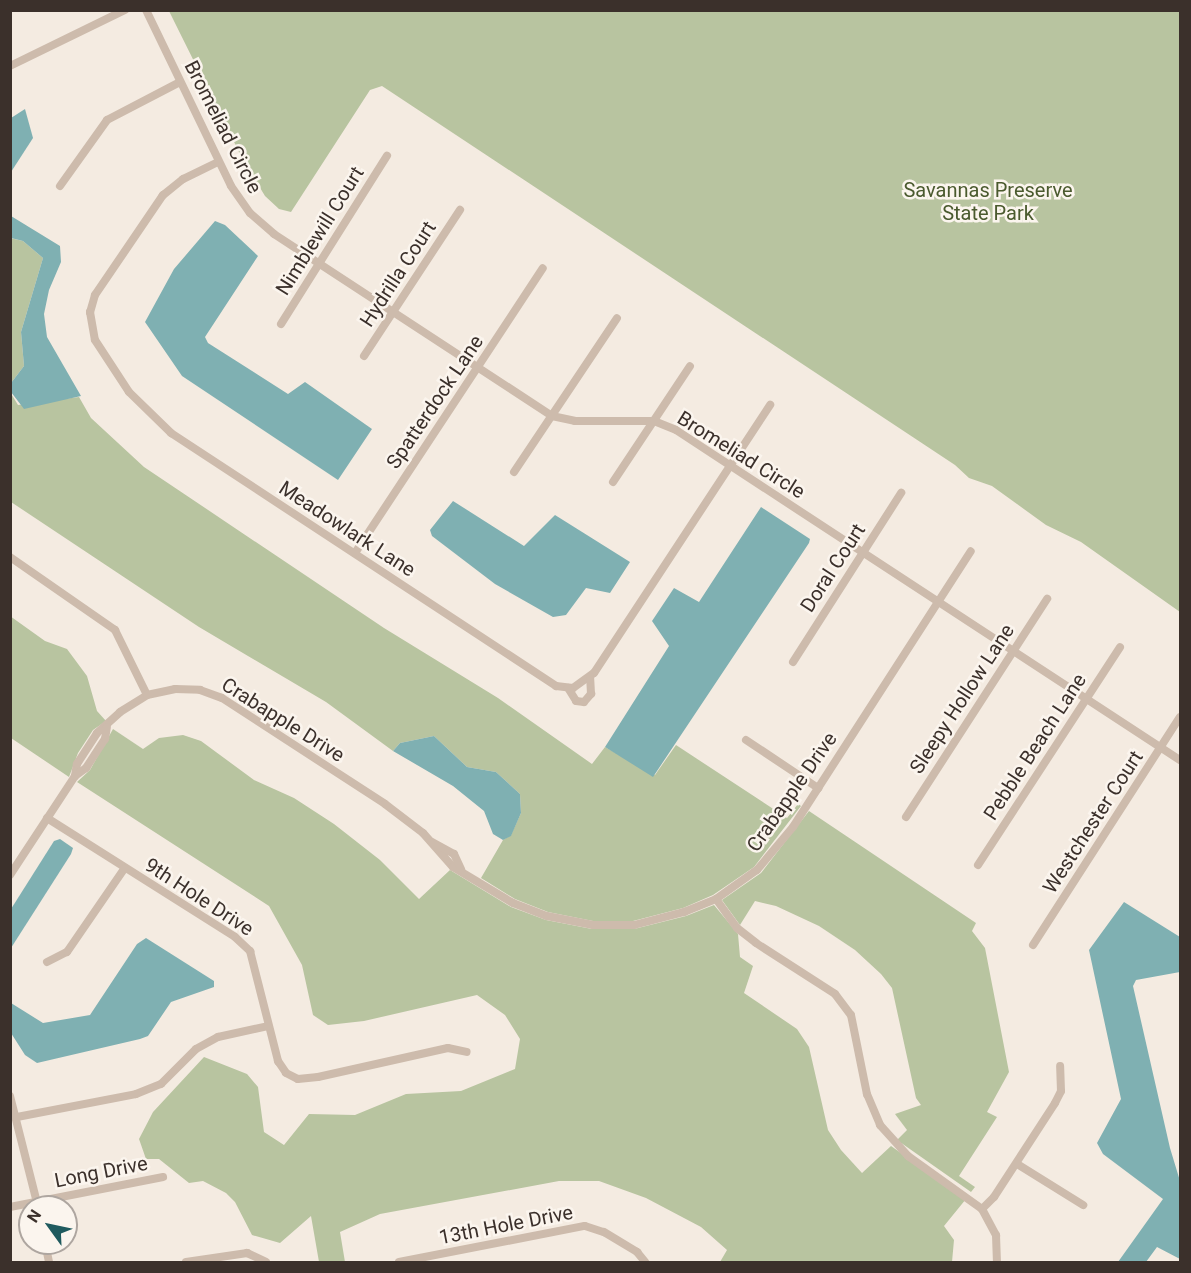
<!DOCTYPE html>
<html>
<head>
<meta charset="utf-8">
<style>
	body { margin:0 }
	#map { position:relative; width:1191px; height:1273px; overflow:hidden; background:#f4ebe1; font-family:Roboto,sans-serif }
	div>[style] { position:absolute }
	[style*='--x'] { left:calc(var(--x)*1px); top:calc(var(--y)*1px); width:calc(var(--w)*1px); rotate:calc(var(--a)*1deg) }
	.green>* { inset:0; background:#b8c4a0 }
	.water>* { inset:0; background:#7fb0b2 }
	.minor>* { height:8px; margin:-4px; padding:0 4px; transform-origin:4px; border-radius:4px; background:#cdbbac }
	span { translate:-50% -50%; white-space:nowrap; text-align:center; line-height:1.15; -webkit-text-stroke:5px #fbf5ee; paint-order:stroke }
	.street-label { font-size:20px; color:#3b302b }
	.park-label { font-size:20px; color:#4a5a2e }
	.frame { position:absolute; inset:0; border:12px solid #3b302b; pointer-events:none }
	.north { position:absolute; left:18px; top:1195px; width:60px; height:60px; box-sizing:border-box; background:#fbf5ee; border:2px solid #aea6a0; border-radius:50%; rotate:303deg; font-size:16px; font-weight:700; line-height:24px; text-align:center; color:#3b302b }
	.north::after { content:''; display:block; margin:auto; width:21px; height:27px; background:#1f5a5e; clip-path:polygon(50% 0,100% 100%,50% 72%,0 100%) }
</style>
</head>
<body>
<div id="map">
	<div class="green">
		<i style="clip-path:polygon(169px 11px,1180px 11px,1180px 612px,1081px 542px,1046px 525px,992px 486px,969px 478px,955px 465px,382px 86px,370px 90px,291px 212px,279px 209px,265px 196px,241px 156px)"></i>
		<i style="clip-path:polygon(10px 238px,23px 241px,43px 258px,21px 332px,24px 366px,11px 383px)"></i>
		<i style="clip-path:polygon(10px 392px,18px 405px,79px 397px,91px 418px,144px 467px,384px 628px,498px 698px,592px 764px,605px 747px,655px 775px,676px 745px,787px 818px,798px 804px,801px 806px,754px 867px,713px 895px,683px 908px,633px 921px,593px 921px,548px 912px,515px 899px,481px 878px,503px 840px,511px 835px,521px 813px,520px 794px,496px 772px,467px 767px,434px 736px,400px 743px,393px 751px,326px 702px,199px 627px,11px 502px)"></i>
		<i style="clip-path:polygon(10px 616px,45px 641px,67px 649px,87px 676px,97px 711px,106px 721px,93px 730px,78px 753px,69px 777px,11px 738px)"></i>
		<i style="clip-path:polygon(113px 729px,143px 749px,159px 738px,183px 735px,201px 741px,254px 780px,294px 798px,334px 824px,380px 860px,419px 899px,450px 870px,511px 907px,546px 920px,592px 929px,634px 929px,686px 916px,714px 905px,738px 934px,740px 957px,753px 966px,744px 993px,797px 1029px,809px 1047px,828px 1130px,841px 1150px,862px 1173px,891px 1146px,966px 1199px,944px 1226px,954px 1240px,952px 1262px,720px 1262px,727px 1250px,701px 1227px,646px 1198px,599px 1181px,559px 1181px,380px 1214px,340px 1232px,345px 1262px,319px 1262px,311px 1216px,280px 1243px,252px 1235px,235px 1202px,226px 1193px,203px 1181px,189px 1183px,159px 1159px,146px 1159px,139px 1139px,153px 1112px,204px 1057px,247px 1074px,258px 1087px,264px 1132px,284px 1145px,309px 1114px,355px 1115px,406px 1094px,461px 1091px,515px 1069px,520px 1039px,505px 1015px,477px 995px,364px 1021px,328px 1025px,313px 1015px,302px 965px,269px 906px,77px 782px,90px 770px)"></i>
		<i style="clip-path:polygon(809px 811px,976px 923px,972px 931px,985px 948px,1009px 1072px,987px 1112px,997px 1117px,959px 1176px,975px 1187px,971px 1192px,897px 1140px,907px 1130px,895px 1114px,921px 1105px,916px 1098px,892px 988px,881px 974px,855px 950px,819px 926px,776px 906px,755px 901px,740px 925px,722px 900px,761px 873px)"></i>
	</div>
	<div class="water">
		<i style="clip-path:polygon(25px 109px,33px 138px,11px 172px,11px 118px)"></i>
		<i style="clip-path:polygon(11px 216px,60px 246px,61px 262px,49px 290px,44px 314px,47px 337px,81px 396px,24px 409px,11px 392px,11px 383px,24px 366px,21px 332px,43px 258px,23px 241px,11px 238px)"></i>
		<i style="clip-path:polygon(215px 221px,225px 225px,258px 256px,205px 337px,208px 343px,288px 394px,305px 382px,372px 429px,338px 480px,182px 376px,145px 322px,174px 269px)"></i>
		<i style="clip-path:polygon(453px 501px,524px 546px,555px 515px,630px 562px,610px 593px,586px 588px,566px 615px,553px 617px,495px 584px,432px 536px,430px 530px)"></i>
		<i style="clip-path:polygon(761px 507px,810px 539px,809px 543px,653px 777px,605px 747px,669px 646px,652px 621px,674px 588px,699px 602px)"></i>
		<i style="clip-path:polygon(434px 736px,467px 767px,496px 772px,520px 794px,521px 813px,511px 836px,503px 840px,493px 834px,484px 811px,453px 786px,393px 751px,400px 743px)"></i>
		<i style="clip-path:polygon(60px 839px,73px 848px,71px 854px,11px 948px,11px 909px,54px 841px)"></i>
		<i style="clip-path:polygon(1124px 902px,1180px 937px,1180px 972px,1136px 980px,1133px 986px,1170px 1148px,1180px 1181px,1180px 1259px,1157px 1247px,1146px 1262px,1118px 1262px,1163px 1199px,1103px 1154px,1097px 1143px,1121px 1099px,1089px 950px)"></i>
		<i style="clip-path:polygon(146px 938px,214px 981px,214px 987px,171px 1002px,148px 1036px,140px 1039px,37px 1063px,25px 1055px,11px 1033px,11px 1003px,43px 1023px,90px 1015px,137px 944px)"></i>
	</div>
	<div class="minor">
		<i style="--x:146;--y:10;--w:195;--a:64.2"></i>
		<i style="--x:231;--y:186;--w:33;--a:55"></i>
		<i style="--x:250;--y:213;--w:32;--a:41"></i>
		<i style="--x:274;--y:234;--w:332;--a:33.2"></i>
		<i style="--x:552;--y:416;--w:24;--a:12"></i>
		<i style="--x:575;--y:421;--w:79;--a:0"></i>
		<i style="--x:654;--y:421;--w:24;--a:22"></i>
		<i style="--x:676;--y:430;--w:602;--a:33.22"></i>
		<i style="--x:10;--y:66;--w:128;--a:-26"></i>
		<i style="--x:218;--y:162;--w:39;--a:154"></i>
		<i style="--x:183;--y:179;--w:26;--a:141"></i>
		<i style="--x:163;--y:195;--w:121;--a:124.2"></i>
		<i style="--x:95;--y:295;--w:18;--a:106"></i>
		<i style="--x:90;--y:312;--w:28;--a:80"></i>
		<i style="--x:95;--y:340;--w:62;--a:56.8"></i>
		<i style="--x:129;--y:392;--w:59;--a:44.3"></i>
		<i style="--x:171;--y:433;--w:461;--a:33.3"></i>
		<i style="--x:556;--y:686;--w:17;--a:7"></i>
		<i style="--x:573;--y:688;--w:26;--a:-36"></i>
		<i style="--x:594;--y:673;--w:321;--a:-56.7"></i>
		<i style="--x:60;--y:186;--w:81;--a:-54.5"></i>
		<i style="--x:107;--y:120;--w:82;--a:-27.5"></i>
		<i style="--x:281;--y:324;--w:199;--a:-57.8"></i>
		<i style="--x:364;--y:356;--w:175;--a:-56.7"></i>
		<i style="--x:514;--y:472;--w:185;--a:-56.2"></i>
		<i style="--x:613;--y:482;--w:139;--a:-56.4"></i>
		<i style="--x:355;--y:553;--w:341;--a:-56.6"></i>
		<i style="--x:10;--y:557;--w:128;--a:34.8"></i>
		<i style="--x:115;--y:630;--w:72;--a:63.8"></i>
		<i style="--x:793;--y:662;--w:201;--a:-57.4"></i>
		<i style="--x:568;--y:688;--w:15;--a:58"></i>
		<i style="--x:576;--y:701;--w:8;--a:7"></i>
		<i style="--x:584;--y:702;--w:11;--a:-49"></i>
		<i style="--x:591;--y:694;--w:17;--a:-93"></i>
		<i style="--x:746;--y:740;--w:87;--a:33.7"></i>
		<i style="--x:75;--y:776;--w:12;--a:-81"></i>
		<i style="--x:77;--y:764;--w:37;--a:-57"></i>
		<i style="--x:97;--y:733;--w:31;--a:-42"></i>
		<i style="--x:120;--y:712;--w:32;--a:-32"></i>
		<i style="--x:147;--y:695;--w:29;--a:-12"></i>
		<i style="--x:175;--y:689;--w:25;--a:2"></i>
		<i style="--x:200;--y:690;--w:23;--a:20"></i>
		<i style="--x:222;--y:698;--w:194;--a:33"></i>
		<i style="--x:385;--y:804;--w:48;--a:37.3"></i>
		<i style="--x:423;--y:833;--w:45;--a:48.6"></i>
		<i style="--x:453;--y:867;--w:70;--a:31"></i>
		<i style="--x:513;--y:903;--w:36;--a:21"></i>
		<i style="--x:547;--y:916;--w:47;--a:11.1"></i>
		<i style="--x:593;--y:925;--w:41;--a:0"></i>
		<i style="--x:634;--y:925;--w:52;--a:-14.6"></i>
		<i style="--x:684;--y:912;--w:35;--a:-22"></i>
		<i style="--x:716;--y:899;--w:50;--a:-35.3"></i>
		<i style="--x:757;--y:870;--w:56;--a:-50.1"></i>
		<i style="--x:793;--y:827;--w:328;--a:-57.2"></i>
		<i style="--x:906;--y:817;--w:260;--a:-57.1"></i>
		<i style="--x:47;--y:818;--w:222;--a:32.3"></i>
		<i style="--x:235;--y:937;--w:21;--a:43"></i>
		<i style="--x:250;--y:951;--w:114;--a:75.7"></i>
		<i style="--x:278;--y:1061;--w:14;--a:56"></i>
		<i style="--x:286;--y:1073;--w:13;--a:27"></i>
		<i style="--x:298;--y:1079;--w:20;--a:-6"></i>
		<i style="--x:318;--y:1077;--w:133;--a:-12.6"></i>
		<i style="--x:448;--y:1048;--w:19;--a:12"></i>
		<i style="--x:432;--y:842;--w:25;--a:29"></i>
		<i style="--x:454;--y:854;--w:17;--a:65"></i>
		<i style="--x:978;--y:865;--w:260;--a:-56.9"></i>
		<i style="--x:10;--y:875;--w:118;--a:-56.7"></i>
		<i style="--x:75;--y:776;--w:14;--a:-36"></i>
		<i style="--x:86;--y:768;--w:35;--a:-57"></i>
		<i style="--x:105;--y:739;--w:12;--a:-81"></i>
		<i style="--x:716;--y:899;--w:36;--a:54"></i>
		<i style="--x:737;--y:928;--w:24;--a:38"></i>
		<i style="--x:756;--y:943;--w:94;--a:32.8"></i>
		<i style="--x:835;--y:994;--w:26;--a:53"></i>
		<i style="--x:851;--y:1015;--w:81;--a:78.6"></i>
		<i style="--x:867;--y:1094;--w:34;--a:67"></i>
		<i style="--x:880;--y:1125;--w:42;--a:47.9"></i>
		<i style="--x:908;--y:1156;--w:91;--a:35.6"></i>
		<i style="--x:982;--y:1209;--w:30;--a:62"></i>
		<i style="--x:996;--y:1235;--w:27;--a:88"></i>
		<i style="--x:1033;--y:945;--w:271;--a:-57.2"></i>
		<i style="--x:47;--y:962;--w:22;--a:-27"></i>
		<i style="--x:67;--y:952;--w:101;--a:-55.5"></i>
		<i style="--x:10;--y:1096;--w:114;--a:75.8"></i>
		<i style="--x:17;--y:1117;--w:121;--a:-10.9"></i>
		<i style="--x:136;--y:1094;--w:27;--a:-22"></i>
		<i style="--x:161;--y:1084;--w:49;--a:-45"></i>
		<i style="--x:196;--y:1049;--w:25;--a:-29"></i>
		<i style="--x:218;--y:1037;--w:51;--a:-12.4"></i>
		<i style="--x:1017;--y:1164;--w:78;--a:31.8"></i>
		<i style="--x:10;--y:1207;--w:156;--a:-11.1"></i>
		<i style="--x:982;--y:1209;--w:17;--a:-45"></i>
		<i style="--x:994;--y:1197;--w:112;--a:-57"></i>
		<i style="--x:1055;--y:1103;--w:13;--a:-63"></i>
		<i style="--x:1061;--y:1091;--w:25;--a:-92"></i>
		<i style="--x:45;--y:1243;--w:19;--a:78"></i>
		<i style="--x:186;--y:1262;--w:62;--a:-8.4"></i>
		<i style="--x:247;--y:1253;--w:21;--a:25"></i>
		<i style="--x:399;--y:1262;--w:189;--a:-11"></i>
		<i style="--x:585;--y:1226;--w:20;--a:18"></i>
		<i style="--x:604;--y:1232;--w:39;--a:31"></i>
		<i style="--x:637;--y:1252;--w:13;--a:51"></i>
	</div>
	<div class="street-label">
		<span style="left:223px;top:127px;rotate:63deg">Bromeliad Circle</span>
		<span style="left:320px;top:231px;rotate:-58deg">Nimblewill Court</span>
		<span style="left:398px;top:274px;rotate:-57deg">Hydrilla Court</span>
		<span style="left:435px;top:402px;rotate:-56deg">Spatterdock Lane</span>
		<span style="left:741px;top:455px;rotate:32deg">Bromeliad Circle</span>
		<span style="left:347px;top:529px;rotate:33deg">Meadowlark Lane</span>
		<span style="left:833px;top:568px;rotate:-57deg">Doral Court</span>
		<span style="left:962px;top:699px;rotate:-57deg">Sleepy Hollow Lane</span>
		<span style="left:283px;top:720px;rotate:32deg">Crabapple Drive</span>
		<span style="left:1035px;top:747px;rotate:-57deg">Pebble Beach Lane</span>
		<span style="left:792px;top:792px;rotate:-55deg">Crabapple Drive</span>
		<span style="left:1093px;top:822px;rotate:-57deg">Westchester Court</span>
		<span style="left:199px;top:897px;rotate:33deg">9th Hole Drive</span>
		<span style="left:101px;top:1172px;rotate:-11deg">Long Drive</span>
		<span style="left:506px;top:1225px;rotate:-11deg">13th Hole Drive</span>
	</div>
	<div class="park-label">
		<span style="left:988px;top:202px">Savannas Preserve<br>State Park</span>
	</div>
	<div class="frame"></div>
	<div class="north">N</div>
</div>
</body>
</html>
